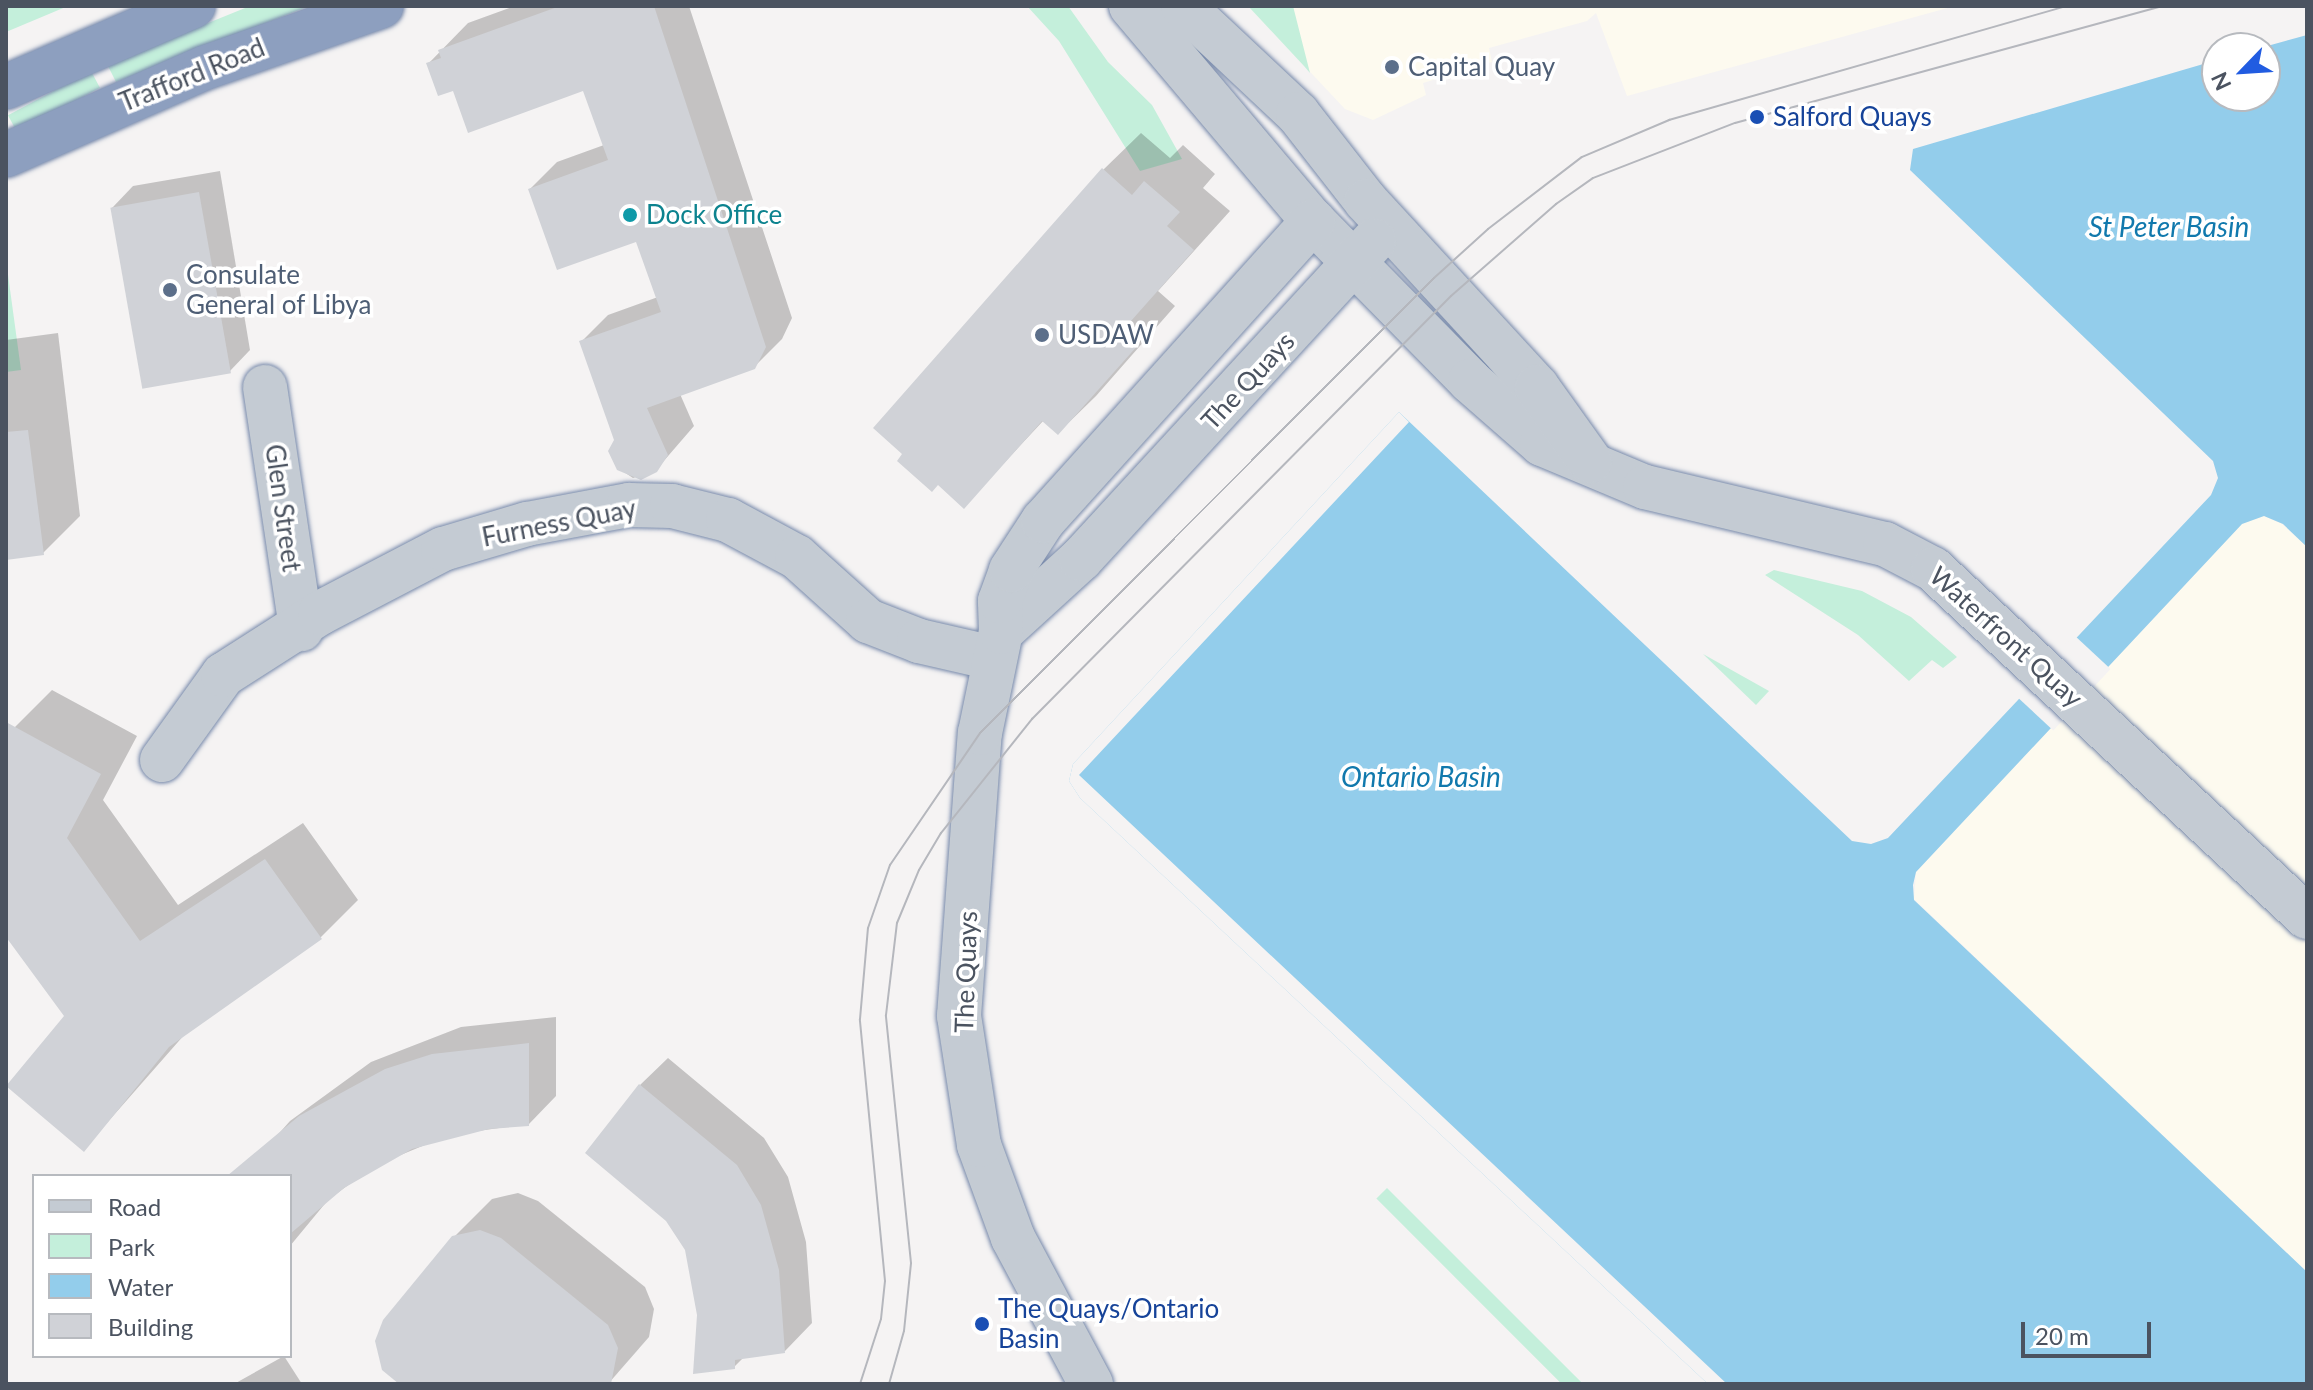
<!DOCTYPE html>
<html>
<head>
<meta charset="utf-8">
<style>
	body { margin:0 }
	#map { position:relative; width:2313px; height:1390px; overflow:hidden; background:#f5f3f3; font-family:Lato,sans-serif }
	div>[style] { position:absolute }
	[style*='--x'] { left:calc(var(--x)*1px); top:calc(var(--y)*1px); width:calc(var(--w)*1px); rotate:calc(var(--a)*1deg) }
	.commercial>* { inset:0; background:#fdfaef }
	.green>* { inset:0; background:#c4efdb; transform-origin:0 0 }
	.water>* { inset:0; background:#93cdeb }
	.pier>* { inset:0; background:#f5f3f3; transform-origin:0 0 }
	.shadow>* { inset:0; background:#0003 }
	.building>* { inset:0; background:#d0d2d7; transform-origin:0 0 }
	.roads { filter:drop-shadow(0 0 2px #788aab) drop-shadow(0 0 2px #788aab) }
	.minor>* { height:44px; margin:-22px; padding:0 22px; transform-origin:22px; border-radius:22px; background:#c4cbd3 }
	.highway>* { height:44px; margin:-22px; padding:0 22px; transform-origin:22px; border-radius:22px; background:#8d9fbf }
	.tram>* { height:2px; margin:-1px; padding:0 1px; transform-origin:1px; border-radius:1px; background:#b5b7bd }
	.dots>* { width:22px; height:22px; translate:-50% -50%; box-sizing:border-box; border:4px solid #fff; border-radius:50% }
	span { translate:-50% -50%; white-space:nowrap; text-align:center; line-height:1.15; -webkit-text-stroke:7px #fff; paint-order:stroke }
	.service-label { font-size:26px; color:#4e5e75 }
	.left { translate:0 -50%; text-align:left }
	.street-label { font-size:26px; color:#4b5360 }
	.transit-label { font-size:26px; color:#164399 }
	.culture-label { font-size:26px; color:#0d838f }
	.water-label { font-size:28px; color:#1179ad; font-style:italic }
	.frame { position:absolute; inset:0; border:8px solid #4b5360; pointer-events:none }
	.legend { position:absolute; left:32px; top:1174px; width:260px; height:184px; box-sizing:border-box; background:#fff; border:2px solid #b7babf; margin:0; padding:10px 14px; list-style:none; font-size:24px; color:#4b5360 }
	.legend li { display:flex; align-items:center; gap:16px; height:40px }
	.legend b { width:40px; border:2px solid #b7babf }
	.north { position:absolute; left:2201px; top:32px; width:80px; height:80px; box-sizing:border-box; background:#fff; border:2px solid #b7babf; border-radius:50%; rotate:245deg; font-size:22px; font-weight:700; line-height:32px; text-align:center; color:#4b5360 }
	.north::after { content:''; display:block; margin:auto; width:28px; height:36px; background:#215ce1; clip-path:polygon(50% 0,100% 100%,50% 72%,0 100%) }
	.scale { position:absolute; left:2021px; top:1322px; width:130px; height:36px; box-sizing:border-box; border:4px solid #4b5360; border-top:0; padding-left:10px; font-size:24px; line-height:28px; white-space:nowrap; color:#4b5360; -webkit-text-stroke:6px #fff; paint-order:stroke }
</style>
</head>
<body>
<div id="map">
	<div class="commercial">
		<i style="clip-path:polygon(1248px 6px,1955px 6px,1627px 96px,1596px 13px,1587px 21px,1489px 48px,1492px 62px,1423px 83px,1426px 95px,1373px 120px,1345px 109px)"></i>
		<i style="clip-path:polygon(2264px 516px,2282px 524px,2307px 547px,2307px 1272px,1914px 899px,1916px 872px,2242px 524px)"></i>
	</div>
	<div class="green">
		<i style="clip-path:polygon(6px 6px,68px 6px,6px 32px)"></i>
		<i style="clip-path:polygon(250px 6px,304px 8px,116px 82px,107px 64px)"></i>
		<i style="clip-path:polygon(1027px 6px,1068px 6px,1108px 62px,1152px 105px,1182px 159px,1140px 171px,1059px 41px)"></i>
		<i style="clip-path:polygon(1248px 6px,1293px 6px,1310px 73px,1304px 66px)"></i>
		<i style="left:91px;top:71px;width:19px;height:94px;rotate:62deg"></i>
		<i style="clip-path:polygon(6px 260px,21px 370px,6px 372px)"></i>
		<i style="clip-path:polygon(1774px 570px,1862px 591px,1911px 617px,1957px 657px,1943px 668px,1932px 660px,1909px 681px,1858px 635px,1765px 575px)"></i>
		<i style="clip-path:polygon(1703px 654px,1769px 691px,1756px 705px)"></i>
		<i style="left:1387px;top:1188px;width:277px;height:15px;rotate:45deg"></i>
	</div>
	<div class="water">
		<i style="clip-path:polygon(2307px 35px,2307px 547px,2283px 524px,2264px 516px,2242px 524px,1916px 872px,1913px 885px,1914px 900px,2307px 1272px,2307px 1384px,1708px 1384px,1080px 798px,1069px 781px,1073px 764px,1399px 412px,1852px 841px,1871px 844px,1888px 838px,2211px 495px,2218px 478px,2213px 461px,1910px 170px,1913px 149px,2217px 60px,2217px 96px,2265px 96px,2265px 48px,2260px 48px)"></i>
	</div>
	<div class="pier">
		<i style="clip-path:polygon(1399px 412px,1409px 422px,1079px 775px,1727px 1384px,1708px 1384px,1080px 798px,1069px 781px,1073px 764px)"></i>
		<i style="left:2074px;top:635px;width:50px;height:84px;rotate:43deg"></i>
	</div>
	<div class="shadow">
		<i style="clip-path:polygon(515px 6px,689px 6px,792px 318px,782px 339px,754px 367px,680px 394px,694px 426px,656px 470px,633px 478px,618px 468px,616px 440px,581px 342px,608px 315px,658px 297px,637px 239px,530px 189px,557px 162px,604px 145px,584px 88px,454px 88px,428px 64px,468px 23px)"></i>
		<i style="clip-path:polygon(1141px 133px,1170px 158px,1183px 145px,1215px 174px,1203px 188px,1230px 211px,1158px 291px,1175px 306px,1096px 396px,1058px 433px,1044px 420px,964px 506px,1103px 170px)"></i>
		<i style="clip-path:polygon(220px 171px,250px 350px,229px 372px,112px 208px,133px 186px)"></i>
		<i style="clip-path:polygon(58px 333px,80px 516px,43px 553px,6px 558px,6px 340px)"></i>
		<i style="clip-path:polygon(52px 690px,137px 736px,103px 800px,178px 905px,303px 823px,358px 900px,321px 937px,185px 1034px,84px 1149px,66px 1016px,6px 933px,6px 745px,15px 727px)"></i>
		<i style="clip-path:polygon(556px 1017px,556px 1096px,529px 1124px,449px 1135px,374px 1166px,328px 1200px,290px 1246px,290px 1176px,241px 1176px,290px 1121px,371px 1062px,461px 1027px)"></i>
		<i style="clip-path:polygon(668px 1058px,764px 1138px,788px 1177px,806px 1242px,812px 1323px,785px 1351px,744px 1357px,734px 1367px,699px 1315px,687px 1249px,640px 1085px)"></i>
		<i style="clip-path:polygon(518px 1193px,538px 1201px,645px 1287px,654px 1309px,649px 1337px,608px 1384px,402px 1384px,454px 1237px,492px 1199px)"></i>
		<i style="clip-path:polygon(284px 1356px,302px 1384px,234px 1384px)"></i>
	</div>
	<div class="building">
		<i style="clip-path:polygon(560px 6px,654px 6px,766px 347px,755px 369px,647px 408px,668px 455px,657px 472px,641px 480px,617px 470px,608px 451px,614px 440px,579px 341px,661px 312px,636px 242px,557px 270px,528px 189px,608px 160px,583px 91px,468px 133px,453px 91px,438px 96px,426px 63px,441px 58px,438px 50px)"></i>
		<i style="clip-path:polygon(1102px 168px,1132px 195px,1144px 181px,1180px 212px,1167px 226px,1194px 250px,1123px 330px,1139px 344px,1058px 435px,1042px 421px,964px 509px,938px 485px,932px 492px,897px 461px,902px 454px,873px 428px)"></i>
		<i style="left:199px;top:192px;width:184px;height:90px;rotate:80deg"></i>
		<i style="clip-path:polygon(28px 430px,44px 555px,6px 560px,6px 432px)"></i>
		<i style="clip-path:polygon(6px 722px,101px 774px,67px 838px,140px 941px,265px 859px,322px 939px,169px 1047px,84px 1152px,6px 1086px,64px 1016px,6px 937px)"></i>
		<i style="clip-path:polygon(529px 1043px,529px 1126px,489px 1129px,412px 1149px,344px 1188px,290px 1234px,290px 1176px,227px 1176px,299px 1116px,385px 1069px,432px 1054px)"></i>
		<i style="clip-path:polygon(639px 1084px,737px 1165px,761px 1205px,779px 1270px,785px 1353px,735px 1360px,735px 1369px,693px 1374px,697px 1315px,685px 1250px,666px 1221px,585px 1153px)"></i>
		<i style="clip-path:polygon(480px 1230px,501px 1238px,608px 1325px,618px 1348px,611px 1384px,399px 1384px,382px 1370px,375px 1341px,383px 1320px,452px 1236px)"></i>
	</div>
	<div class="roads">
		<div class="minor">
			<i style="--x:1131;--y:6;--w:282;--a:49.8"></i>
			<i style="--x:1313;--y:221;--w:224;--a:45.5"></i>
			<i style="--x:1470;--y:381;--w:96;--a:41.2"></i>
			<i style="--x:1542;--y:444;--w:112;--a:22.7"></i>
			<i style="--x:1645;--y:487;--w:247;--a:13.4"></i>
			<i style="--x:1885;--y:544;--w:54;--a:27.5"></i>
			<i style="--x:1933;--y:569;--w:511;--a:42.94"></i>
			<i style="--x:1183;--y:6;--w:158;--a:43.2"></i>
			<i style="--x:1298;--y:114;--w:110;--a:52"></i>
			<i style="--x:1366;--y:201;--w:253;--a:47.4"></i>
			<i style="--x:1537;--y:387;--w:91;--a:54.4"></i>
			<i style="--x:265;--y:387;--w:245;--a:81.5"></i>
			<i style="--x:1001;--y:632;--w:108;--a:-42.4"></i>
			<i style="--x:1081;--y:559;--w:433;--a:-47.4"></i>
			<i style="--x:162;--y:760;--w:105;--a:-54.3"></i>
			<i style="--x:223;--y:675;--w:115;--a:-32.6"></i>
			<i style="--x:320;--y:613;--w:139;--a:-27.5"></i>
			<i style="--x:443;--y:549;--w:88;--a:-16.6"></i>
			<i style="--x:527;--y:524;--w:104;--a:-10.6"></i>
			<i style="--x:629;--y:505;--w:43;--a:1.3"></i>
			<i style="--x:672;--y:506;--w:58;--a:14"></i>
			<i style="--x:728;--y:520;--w:78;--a:28.2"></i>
			<i style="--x:797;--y:557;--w:96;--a:42"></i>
			<i style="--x:868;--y:621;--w:55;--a:21.4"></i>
			<i style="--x:919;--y:641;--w:76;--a:12.9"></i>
			<i style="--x:1091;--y:1384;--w:166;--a:-118.1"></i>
			<i style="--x:1013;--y:1238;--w:99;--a:-110.1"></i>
			<i style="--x:979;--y:1145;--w:131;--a:-98.8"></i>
			<i style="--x:959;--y:1016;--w:284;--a:-85.8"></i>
			<i style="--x:980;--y:733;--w:103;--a:-78.3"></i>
			<i style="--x:1001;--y:632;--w:31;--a:-92"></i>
			<i style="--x:1000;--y:601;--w:33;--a:-70"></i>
			<i style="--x:1011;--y:570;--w:59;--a:-56.9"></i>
			<i style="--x:1043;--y:521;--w:404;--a:-48"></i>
		</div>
		<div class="highway">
			<i style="--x:6;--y:87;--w:204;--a:-23.4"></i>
			<i style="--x:6;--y:155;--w:216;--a:-23.7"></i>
			<i style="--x:204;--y:68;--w:188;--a:-19.3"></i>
		</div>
	</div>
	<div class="tram">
		<i style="--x:860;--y:1384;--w:68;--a:-72.1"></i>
		<i style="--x:881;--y:1319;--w:38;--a:-84"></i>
		<i style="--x:885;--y:1281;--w:263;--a:-95.5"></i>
		<i style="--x:860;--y:1019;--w:91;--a:-85"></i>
		<i style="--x:868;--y:928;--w:67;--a:-70.8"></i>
		<i style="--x:890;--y:865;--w:160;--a:-55.7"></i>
		<i style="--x:980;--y:733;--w:643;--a:-45.06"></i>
		<i style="--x:1434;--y:278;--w:73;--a:-42.2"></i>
		<i style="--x:1488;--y:229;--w:118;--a:-37.5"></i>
		<i style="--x:1582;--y:157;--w:95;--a:-23"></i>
		<i style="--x:1669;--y:120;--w:413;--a:-16"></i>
		<i style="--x:889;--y:1384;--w:55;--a:-74.2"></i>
		<i style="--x:904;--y:1331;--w:68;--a:-84.1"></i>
		<i style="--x:911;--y:1263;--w:249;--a:-95.8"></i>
		<i style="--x:886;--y:1015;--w:93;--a:-83.2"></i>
		<i style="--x:897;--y:923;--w:57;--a:-67.5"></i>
		<i style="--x:919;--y:870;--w:43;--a:-59.3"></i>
		<i style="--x:941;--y:833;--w:146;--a:-51.4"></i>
		<i style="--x:1032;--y:719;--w:595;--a:-45.27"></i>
		<i style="--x:1451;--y:296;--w:140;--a:-41.2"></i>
		<i style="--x:1556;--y:204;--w:45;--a:-35.1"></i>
		<i style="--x:1593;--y:178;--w:152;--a:-21.2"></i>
		<i style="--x:1735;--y:123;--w:445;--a:-15.3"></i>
	</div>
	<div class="dots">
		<i style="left:1392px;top:67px;background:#5c6f8a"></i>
		<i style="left:1757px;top:117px;background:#1a4fb4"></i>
		<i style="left:630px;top:215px;background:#0f9aa8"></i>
		<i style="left:170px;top:290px;background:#5c6f8a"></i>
		<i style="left:1042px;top:335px;background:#5c6f8a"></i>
		<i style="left:982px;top:1324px;background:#1a4fb4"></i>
	</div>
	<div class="service-label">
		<span class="left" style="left:1408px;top:67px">Capital Quay</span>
		<span class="left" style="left:186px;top:290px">Consulate<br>General of Libya</span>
		<span class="left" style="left:1058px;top:335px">USDAW</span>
	</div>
	<div class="street-label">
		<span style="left:192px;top:75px;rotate:-22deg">Trafford Road</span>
		<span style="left:1248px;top:381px;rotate:-47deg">The Quays</span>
		<span style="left:283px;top:508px;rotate:82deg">Glen Street</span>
		<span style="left:559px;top:523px;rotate:-11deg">Furness Quay</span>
		<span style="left:2006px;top:637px;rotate:42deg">Waterfront Quay</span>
		<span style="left:966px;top:972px;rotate:-88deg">The Quays</span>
	</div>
	<div class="transit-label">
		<span class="left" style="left:1773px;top:117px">Salford Quays</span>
		<span class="left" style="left:998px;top:1324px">The Quays/Ontario<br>Basin</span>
	</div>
	<div class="culture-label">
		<span class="left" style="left:646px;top:215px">Dock Office</span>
	</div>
	<div class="water-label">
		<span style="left:2169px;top:226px">St Peter Basin</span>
		<span style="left:1421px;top:776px">Ontario Basin</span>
	</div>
	<div class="frame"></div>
	<ul class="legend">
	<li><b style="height:10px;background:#c4cbd3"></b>Road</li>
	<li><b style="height:22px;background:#c4efdb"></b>Park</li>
	<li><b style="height:22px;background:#93cdeb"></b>Water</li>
	<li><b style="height:22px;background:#d0d2d7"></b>Building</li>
	</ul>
	<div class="north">N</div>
	<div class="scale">20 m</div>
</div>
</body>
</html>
